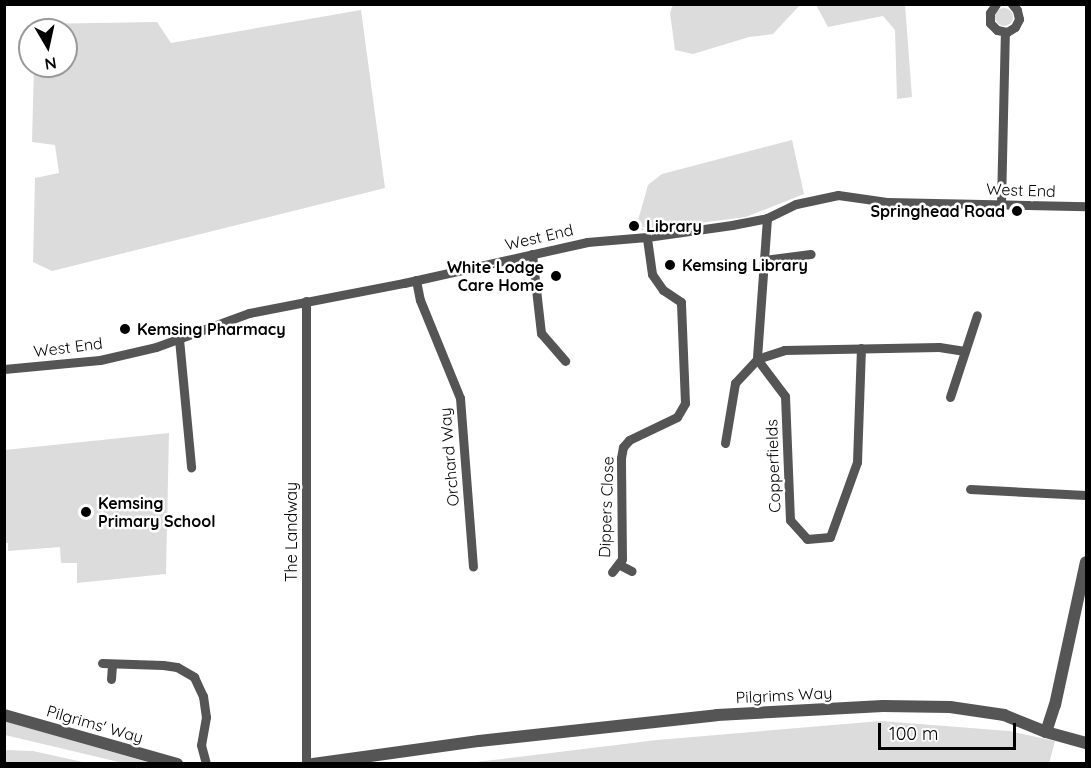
<!DOCTYPE html>
<html>
<head>
<meta charset="utf-8">
<style>
	body { margin:0 }
	#map { position:relative; width:1091px; height:768px; overflow:hidden; background:#fff; font-family:Quicksand,sans-serif }
	div>[style] { position:absolute }
	[style*='--x'] { left:calc(var(--x)*1px); top:calc(var(--y)*1px); width:calc(var(--w)*1px); rotate:calc(var(--a)*1deg) }
	.green>* { inset:0; background:#dcdcdc }
	.round { border-radius:50% }
	.minor>* { height:9px; margin:-4.5px; padding:0 4.5px; transform-origin:4.5px; border-radius:4.5px; background:#555 }
	.tertiary>* { height:12px; margin:-6px; padding:0 6px; transform-origin:6px; border-radius:6px; background:#555 }
	.dots>* { width:16px; height:16px; translate:-50% -50%; box-sizing:border-box; border:3px solid #fff; border-radius:50% }
	span { translate:-50% -50%; white-space:nowrap; text-align:center; line-height:1.15; -webkit-text-stroke:5px #fff; paint-order:stroke }
	.street-label { font-size:16px; color:#000 }
	.poi-label { font-size:16px; color:#000; font-weight:700 }
	.right { translate:-100% -50%; text-align:right }
	.left { translate:0 -50%; text-align:left }
	.frame { position:absolute; inset:0; border:6px solid #000; pointer-events:none }
	.north { position:absolute; left:18px; top:18px; width:60px; height:60px; box-sizing:border-box; background:#fff; border:2px solid #999; border-radius:50%; rotate:171deg; font-size:16px; font-weight:700; line-height:24px; text-align:center; color:#000 }
	.north::after { content:''; display:block; margin:auto; width:21px; height:27px; background:#000; clip-path:polygon(50% 0,100% 100%,50% 72%,0 100%) }
	.scale { position:absolute; left:878px; top:723px; width:138px; height:27px; box-sizing:border-box; border:3px solid #000; border-top:0; padding-left:8px; font-size:18px; line-height:21px; white-space:nowrap; color:#000; -webkit-text-stroke:4px #fff; paint-order:stroke }
</style>
</head>
<body>
<div id="map">
	<div class="green">
		<i style="clip-path:polygon(673px 5px,905px 5px,912px 97px,897px 99px,895px 30px,883px 16px,828px 27px,816px 5px,799px 6px,773px 34px,749px 37px,693px 54px,675px 50px,670px 13px)"></i>
		<i class="round" style="left:995px;top:8px;width:18px;height:18px"></i>
		<i style="clip-path:polygon(361px 10px,385px 188px,52px 271px,33px 262px,35px 178px,59px 173px,55px 145px,32px 142px,34px 66px,66px 66px,66px 30px,36px 30px,36px 24px,157px 22px,171px 43px)"></i>
		<i style="clip-path:polygon(792px 140px,804px 194px,746px 217px,635px 231px,648px 185px,662px 174px)"></i>
		<i style="clip-path:polygon(169px 433px,166px 574px,77px 583px,77px 563px,61px 563px,60px 547px,8px 551px,8px 543px,4px 543px,5px 450px)"></i>
		<i style="clip-path:polygon(5px 721px,150px 763px,123px 763px,5px 735px)"></i>
		<i style="clip-path:polygon(881px 721px,1009px 731px,1055px 741px,1049px 764px,468px 763px,657px 740px)"></i>
		<i style="clip-path:polygon(4px 750px,33px 751px,87px 763px,5px 763px)"></i>
	</div>
	<div class="minor">
		<i style="--x:996;--y:4;--w:11;--a:124"></i>
		<i style="--x:990;--y:13;--w:10;--a:90"></i>
		<i style="--x:990;--y:23;--w:10;--a:45"></i>
		<i style="--x:997;--y:30;--w:10;--a:11"></i>
		<i style="--x:1007;--y:32;--w:9;--a:-32"></i>
		<i style="--x:1015;--y:27;--w:9;--a:-63"></i>
		<i style="--x:1019;--y:19;--w:9;--a:-103"></i>
		<i style="--x:1017;--y:10;--w:8;--a:-130"></i>
		<i style="--x:1001;--y:204;--w:172;--a:-88.7"></i>
		<i style="--x:767;--y:218;--w:141;--a:94.1"></i>
		<i style="--x:757;--y:359;--w:28;--a:-18"></i>
		<i style="--x:784;--y:350;--w:155;--a:-1.1"></i>
		<i style="--x:939;--y:347;--w:26;--a:9"></i>
		<i style="--x:532;--y:254;--w:80;--a:83.5"></i>
		<i style="--x:541;--y:333;--w:37;--a:49"></i>
		<i style="--x:764;--y:260;--w:47;--a:-7.3"></i>
		<i style="--x:416;--y:280;--w:20;--a:79"></i>
		<i style="--x:420;--y:300;--w:106;--a:67.8"></i>
		<i style="--x:460;--y:398;--w:169;--a:85.6"></i>
		<i style="--x:179;--y:339;--w:129;--a:84.6"></i>
		<i style="--x:4;--y:369;--w:96;--a:-5.4"></i>
		<i style="--x:100;--y:360;--w:57;--a:-13.1"></i>
		<i style="--x:156;--y:347;--w:99;--a:-20.1"></i>
		<i style="--x:249;--y:313;--w:158;--a:-11"></i>
		<i style="--x:404;--y:283;--w:188;--a:-12.6"></i>
		<i style="--x:587;--y:242;--w:60;--a:-4.8"></i>
		<i style="--x:647;--y:237;--w:86;--a:-8"></i>
		<i style="--x:732;--y:225;--w:36;--a:-11"></i>
		<i style="--x:767;--y:218;--w:32;--a:-26"></i>
		<i style="--x:796;--y:204;--w:43;--a:-12.1"></i>
		<i style="--x:838;--y:195;--w:49;--a:8.1"></i>
		<i style="--x:887;--y:202;--w:199;--a:1.2"></i>
		<i style="--x:950;--y:397;--w:86;--a:-71.8"></i>
		<i style="--x:725;--y:443;--w:61;--a:-80.5"></i>
		<i style="--x:735;--y:383;--w:33;--a:-47"></i>
		<i style="--x:757;--y:359;--w:46;--a:52.9"></i>
		<i style="--x:785;--y:396;--w:124;--a:87.7"></i>
		<i style="--x:790;--y:520;--w:25;--a:48"></i>
		<i style="--x:807;--y:539;--w:23;--a:-5"></i>
		<i style="--x:830;--y:537;--w:80;--a:-70.2"></i>
		<i style="--x:857;--y:462;--w:114;--a:-88"></i>
		<i style="--x:970;--y:489;--w:116;--a:3"></i>
		<i style="--x:620;--y:565;--w:13;--a:27"></i>
		<i style="--x:612;--y:572;--w:16;--a:-52"></i>
		<i style="--x:622;--y:559;--w:101;--a:-90.6"></i>
		<i style="--x:621;--y:458;--w:11;--a:-80"></i>
		<i style="--x:623;--y:447;--w:9;--a:-49"></i>
		<i style="--x:629;--y:440;--w:53;--a:-25.6"></i>
		<i style="--x:677;--y:417;--w:16;--a:-60"></i>
		<i style="--x:685;--y:403;--w:101;--a:-92.3"></i>
		<i style="--x:681;--y:302;--w:22;--a:-146"></i>
		<i style="--x:663;--y:290;--w:19;--a:-125"></i>
		<i style="--x:652;--y:274;--w:37;--a:-98"></i>
		<i style="--x:102;--y:663;--w:61;--a:1.9"></i>
		<i style="--x:163;--y:665;--w:14;--a:8"></i>
		<i style="--x:177;--y:667;--w:20;--a:30"></i>
		<i style="--x:194;--y:677;--w:21;--a:65"></i>
		<i style="--x:203;--y:696;--w:21;--a:82"></i>
		<i style="--x:206;--y:717;--w:28;--a:100"></i>
		<i style="--x:201;--y:745;--w:20;--a:75"></i>
		<i style="--x:111;--y:679;--w:15;--a:-86"></i>
		<i style="--x:306;--y:764;--w:463;--a:-90"></i>
	</div>
	<div class="tertiary">
		<i style="--x:4;--y:715;--w:180;--a:15.8"></i>
		<i style="--x:1046;--y:732;--w:28;--a:-72"></i>
		<i style="--x:1055;--y:705;--w:146;--a:-77.8"></i>
		<i style="--x:313;--y:764;--w:168;--a:-7.9"></i>
		<i style="--x:479;--y:741;--w:239;--a:-6.2"></i>
		<i style="--x:717;--y:715;--w:166;--a:-3.1"></i>
		<i style="--x:883;--y:706;--w:67;--a:0.9"></i>
		<i style="--x:950;--y:707;--w:55;--a:8.4"></i>
		<i style="--x:1004;--y:715;--w:45;--a:22"></i>
		<i style="--x:1046;--y:732;--w:41;--a:15.4"></i>
	</div>
	<div class="dots">
		<i style="left:1017px;top:211px;background:#000"></i>
		<i style="left:634px;top:226px;background:#000"></i>
		<i style="left:670px;top:265px;background:#000"></i>
		<i style="left:556px;top:276px;background:#000"></i>
		<i style="left:125px;top:329px;background:#000"></i>
		<i style="left:86px;top:512px;background:#000"></i>
	</div>
	<div class="street-label">
		<span style="left:1021px;top:190px;rotate:2deg">West End</span>
		<span style="left:539px;top:237px;rotate:-13deg">West End</span>
		<span style="left:68px;top:347px;rotate:-7deg">West End</span>
		<span style="left:449px;top:457px;rotate:-95deg">Orchard Way</span>
		<span style="left:773px;top:466px;rotate:-92deg">Copperfields</span>
		<span style="left:606px;top:507px;rotate:-88deg">Dippers Close</span>
		<span style="left:291px;top:532px;rotate:-90deg">The Landway</span>
		<span style="left:784px;top:695px;rotate:-3deg">Pilgrims Way</span>
		<span style="left:95px;top:724px;rotate:16deg">Pilgrims' Way</span>
	</div>
	<div class="poi-label">
		<span class="right" style="left:1005px;top:211px">Springhead Road</span>
		<span class="left" style="left:646px;top:226px">Library</span>
		<span class="left" style="left:682px;top:265px">Kemsing Library</span>
		<span class="right" style="left:544px;top:276px">White Lodge<br>Care Home</span>
		<span class="left" style="left:137px;top:329px">Kemsing Pharmacy</span>
		<span class="left" style="left:98px;top:512px">Kemsing<br>Primary School</span>
	</div>
	<div class="frame"></div>
	<div class="north">N</div>
	<div class="scale">100 m</div>
</div>
</body>
</html>
